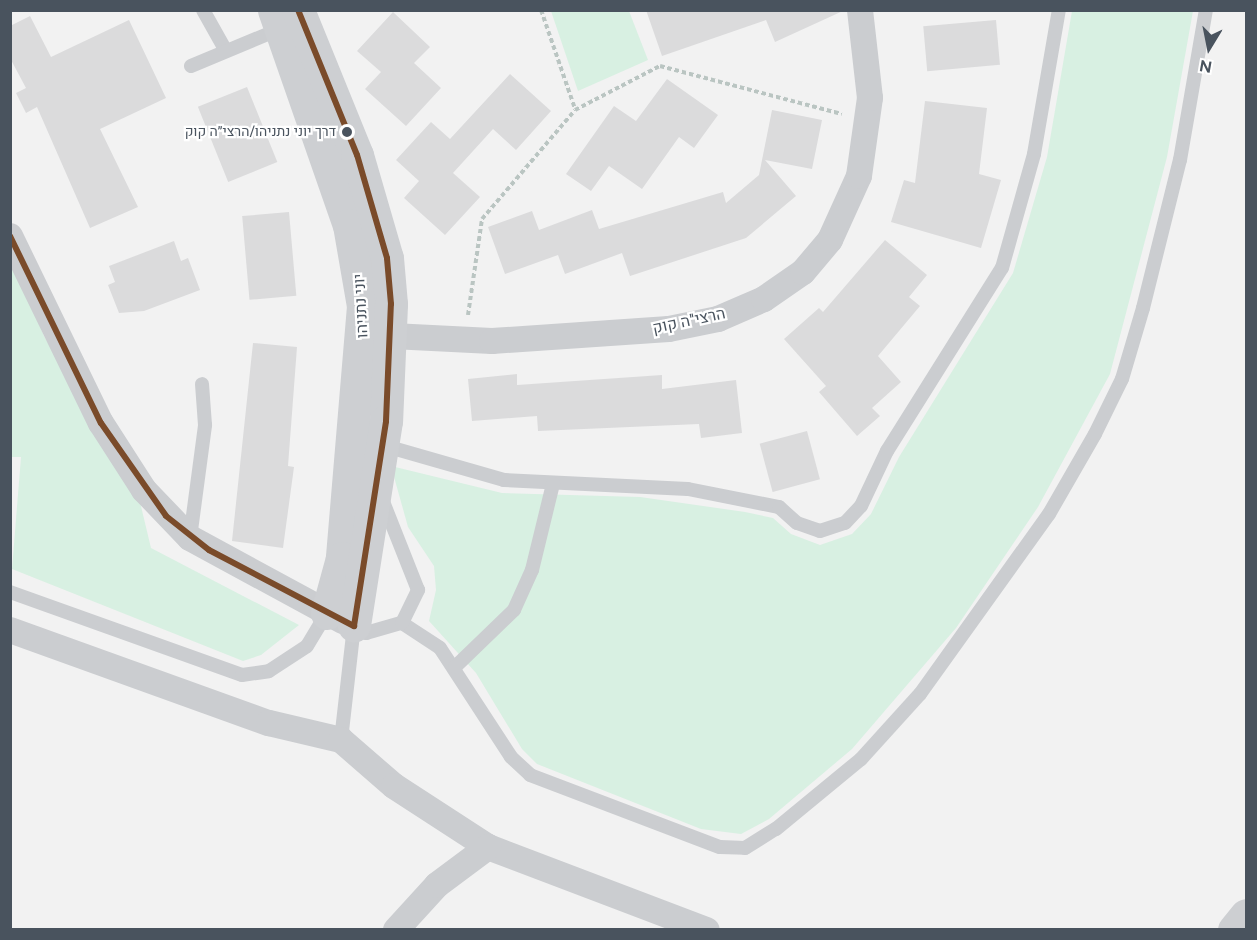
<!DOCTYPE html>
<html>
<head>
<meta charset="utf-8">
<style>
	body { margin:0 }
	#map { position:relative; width:1257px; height:940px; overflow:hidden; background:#f2f2f2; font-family:Figtree,Heebo,sans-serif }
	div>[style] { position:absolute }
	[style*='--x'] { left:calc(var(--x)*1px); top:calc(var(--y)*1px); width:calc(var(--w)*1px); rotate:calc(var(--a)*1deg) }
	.green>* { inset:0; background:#d8f0e2 }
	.building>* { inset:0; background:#dbdbdc; transform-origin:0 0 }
	.path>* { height:4px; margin-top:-2px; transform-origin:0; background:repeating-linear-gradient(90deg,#bac5c2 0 4.5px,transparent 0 7.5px) }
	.lane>* { height:14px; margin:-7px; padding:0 7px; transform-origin:7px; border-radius:7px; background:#cbcdd0 }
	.street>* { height:26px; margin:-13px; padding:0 13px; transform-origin:13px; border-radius:13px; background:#cbcdd0 }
	.secondary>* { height:33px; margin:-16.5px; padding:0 16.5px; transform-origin:16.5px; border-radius:16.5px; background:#cdcfd2 }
	.bus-1>* { height:6px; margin:-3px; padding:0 3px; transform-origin:3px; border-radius:3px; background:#7a4b2a }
	.dots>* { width:16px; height:16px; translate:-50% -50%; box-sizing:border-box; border:3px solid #fff; border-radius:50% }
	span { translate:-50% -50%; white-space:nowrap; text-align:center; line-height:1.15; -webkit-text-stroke:4.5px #fff; paint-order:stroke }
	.bus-label { font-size:14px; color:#49535e }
	.right { translate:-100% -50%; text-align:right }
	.street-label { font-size:16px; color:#49535e }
	.frame { position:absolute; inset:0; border:12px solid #49535e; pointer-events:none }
	.north { position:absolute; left:1179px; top:18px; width:60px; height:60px; -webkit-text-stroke:4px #fff; paint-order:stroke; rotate:190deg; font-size:16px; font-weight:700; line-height:24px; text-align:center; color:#49535e }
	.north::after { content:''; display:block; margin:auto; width:21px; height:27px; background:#49535e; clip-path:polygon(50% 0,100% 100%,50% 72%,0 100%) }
</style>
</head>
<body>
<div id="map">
	<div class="green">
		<i style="clip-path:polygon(551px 11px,629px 11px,648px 60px,578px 91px)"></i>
		<i style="clip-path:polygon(1072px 11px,1193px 11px,1167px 157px,1110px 374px,1038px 507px,956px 628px,852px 749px,769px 819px,741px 834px,701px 829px,537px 764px,522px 749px,476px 673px,429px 621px,436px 590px,434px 566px,408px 527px,391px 466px,502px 493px,640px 497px,745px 512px,773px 518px,791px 534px,820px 545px,852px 534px,871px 514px,899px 457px,1013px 273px,1047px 157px)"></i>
		<i style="clip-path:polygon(10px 256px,44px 336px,140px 502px,151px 548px,299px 625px,261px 655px,243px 661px,12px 569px,21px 457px,11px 457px)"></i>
	</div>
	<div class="building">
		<i style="clip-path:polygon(646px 10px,845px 10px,775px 42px,766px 20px,662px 56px)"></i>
		<i style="clip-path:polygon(393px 12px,430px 47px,414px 63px,441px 88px,406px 126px,365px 89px,381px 72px,357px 51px)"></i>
		<i style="clip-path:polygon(30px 16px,51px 57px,129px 20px,166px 98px,100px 129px,138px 207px,90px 228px,37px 107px,26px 113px,16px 93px,26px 88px,10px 58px,10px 26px)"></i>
		<i style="left:996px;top:20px;width:45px;height:73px;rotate:85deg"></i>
		<i style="clip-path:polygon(510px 74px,551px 111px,516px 150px,493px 129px,453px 173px,480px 197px,445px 235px,404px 198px,419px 181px,396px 160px,431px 122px,450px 139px)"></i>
		<i style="clip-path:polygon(667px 79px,718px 115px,694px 148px,679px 137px,642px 189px,609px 166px,591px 191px,566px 174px,614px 106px,636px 121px)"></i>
		<i style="left:247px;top:87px;width:81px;height:53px;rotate:68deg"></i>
		<i style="clip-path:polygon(925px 101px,987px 108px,979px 174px,1001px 180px,981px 248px,891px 222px,904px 180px,915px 183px)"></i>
		<i style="clip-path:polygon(772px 110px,822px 120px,812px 169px,765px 160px,796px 196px,746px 238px,630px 276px,622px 253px,565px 274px,558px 255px,505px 274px,488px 227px,532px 211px,539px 230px,592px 210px,599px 229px,723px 192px,726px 203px,759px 175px)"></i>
		<i style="left:289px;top:212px;width:84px;height:47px;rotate:85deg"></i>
		<i style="clip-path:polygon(885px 240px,927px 275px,909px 297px,920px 306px,878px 356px,901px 382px,872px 408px,880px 416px,857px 436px,819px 392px,826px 386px,784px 339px,819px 308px,823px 312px)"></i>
		<i style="clip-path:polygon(174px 241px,181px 261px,188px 258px,200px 290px,144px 311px,119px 313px,108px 285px,115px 282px,109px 266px)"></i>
		<i style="clip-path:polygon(253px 343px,297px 347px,288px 466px,294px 467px,283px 548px,232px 541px)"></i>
		<i style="clip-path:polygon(517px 374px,517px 385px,662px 375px,662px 389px,736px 380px,742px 433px,701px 438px,699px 424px,538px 431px,537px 416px,472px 421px,468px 379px)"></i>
		<i style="left:807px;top:431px;width:50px;height:49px;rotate:75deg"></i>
	</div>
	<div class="path">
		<i style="--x:541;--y:10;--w:105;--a:71"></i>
		<i style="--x:468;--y:315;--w:97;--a:-81.7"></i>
		<i style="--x:482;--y:219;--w:143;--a:-49.5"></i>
		<i style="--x:575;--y:110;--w:96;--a:-27.4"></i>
		<i style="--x:660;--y:66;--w:188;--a:14.8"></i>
	</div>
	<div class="lane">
		<i style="--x:203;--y:10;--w:47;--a:60.7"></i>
		<i style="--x:191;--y:66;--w:96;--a:-22.6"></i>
		<i style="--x:382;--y:445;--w:127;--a:16"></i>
		<i style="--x:504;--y:480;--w:184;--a:2.8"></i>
		<i style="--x:688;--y:489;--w:93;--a:11.2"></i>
		<i style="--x:779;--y:507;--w:24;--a:42"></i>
		<i style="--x:797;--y:523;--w:24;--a:19"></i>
		<i style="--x:820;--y:531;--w:26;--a:-18"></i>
		<i style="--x:845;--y:523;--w:23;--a:-47"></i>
		<i style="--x:861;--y:506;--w:61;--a:-64.7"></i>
		<i style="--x:887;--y:451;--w:216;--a:-57.9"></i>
		<i style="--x:1002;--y:268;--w:118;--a:-74.3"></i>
		<i style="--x:1034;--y:154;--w:146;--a:-80.2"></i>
		<i style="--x:190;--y:538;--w:114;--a:-82.4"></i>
		<i style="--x:205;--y:425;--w:41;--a:-94.2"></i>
		<i style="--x:10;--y:592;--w:246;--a:19.7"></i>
		<i style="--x:242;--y:675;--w:27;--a:-8"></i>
		<i style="--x:269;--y:671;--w:45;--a:-33.3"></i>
		<i style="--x:307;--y:646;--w:39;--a:-59"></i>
		<i style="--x:402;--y:623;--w:45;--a:33.3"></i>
		<i style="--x:440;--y:648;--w:130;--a:56.9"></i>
		<i style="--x:511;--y:757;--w:26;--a:43"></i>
		<i style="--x:530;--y:775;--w:203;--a:20.8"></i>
		<i style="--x:720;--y:847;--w:25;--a:2"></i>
		<i style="--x:745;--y:848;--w:36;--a:-32"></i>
		<i style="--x:776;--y:829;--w:110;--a:-39.5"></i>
		<i style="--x:861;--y:759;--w:88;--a:-47.8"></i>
		<i style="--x:920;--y:694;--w:221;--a:-54.4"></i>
		<i style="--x:1049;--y:514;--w:92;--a:-60.1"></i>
		<i style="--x:1095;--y:434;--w:61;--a:-63.9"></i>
		<i style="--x:1122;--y:379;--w:74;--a:-73.5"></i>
		<i style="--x:1143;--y:308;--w:153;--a:-76"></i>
		<i style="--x:1180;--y:160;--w:152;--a:-80.2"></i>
		<i style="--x:455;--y:667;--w:82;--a:-44"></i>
		<i style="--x:514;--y:610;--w:44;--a:-65.8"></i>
		<i style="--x:532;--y:570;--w:89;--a:-76.3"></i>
		<i style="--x:341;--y:740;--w:115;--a:-83.5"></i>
		<i style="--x:354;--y:626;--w:14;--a:30"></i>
		<i style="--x:366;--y:633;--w:37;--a:-16"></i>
		<i style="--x:402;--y:623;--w:37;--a:-64"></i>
		<i style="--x:418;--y:590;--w:98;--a:-111.6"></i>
	</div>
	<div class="street">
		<i style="--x:10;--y:236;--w:208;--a:64.1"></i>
		<i style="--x:101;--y:423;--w:80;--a:57.3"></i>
		<i style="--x:144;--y:490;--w:66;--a:46.2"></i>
		<i style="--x:190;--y:538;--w:174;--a:28.5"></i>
		<i style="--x:392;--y:336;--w:100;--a:2.9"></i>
		<i style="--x:492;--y:341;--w:177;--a:-3.9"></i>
		<i style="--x:669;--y:329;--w:50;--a:-11.5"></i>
		<i style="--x:718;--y:319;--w:50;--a:-23.5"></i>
		<i style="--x:764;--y:299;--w:47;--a:-34.7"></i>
		<i style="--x:803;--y:272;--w:42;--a:-49.8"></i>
		<i style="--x:830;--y:240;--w:70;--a:-65.6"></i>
		<i style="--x:859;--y:176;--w:79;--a:-82"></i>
		<i style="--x:870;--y:98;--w:89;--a:-96.5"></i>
		<i style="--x:10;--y:630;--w:275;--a:19.8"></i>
		<i style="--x:269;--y:723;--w:74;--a:13.3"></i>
		<i style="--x:341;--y:740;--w:70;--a:41"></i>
		<i style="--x:394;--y:786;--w:112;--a:33"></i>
		<i style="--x:488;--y:847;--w:234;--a:20.8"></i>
		<i style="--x:396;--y:930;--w:61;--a:-47.7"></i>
		<i style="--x:437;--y:885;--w:64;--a:-36.7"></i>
	</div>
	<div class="secondary">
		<i style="--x:274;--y:10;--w:228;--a:70.8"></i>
		<i style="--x:349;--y:225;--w:82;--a:80.2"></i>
		<i style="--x:363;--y:306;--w:253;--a:94.8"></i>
		<i style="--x:342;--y:558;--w:57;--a:105.3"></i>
		<i style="--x:298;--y:10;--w:157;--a:67.9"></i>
		<i style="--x:357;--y:155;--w:107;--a:73.8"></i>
		<i style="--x:387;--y:258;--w:46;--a:85"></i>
		<i style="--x:391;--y:304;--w:117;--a:92.4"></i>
		<i style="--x:386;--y:421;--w:207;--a:98.9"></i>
		<i style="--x:1234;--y:930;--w:19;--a:-51"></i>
	</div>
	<div class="bus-1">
		<i style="--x:10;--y:236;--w:208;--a:64.1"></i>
		<i style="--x:101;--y:423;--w:113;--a:55"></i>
		<i style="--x:166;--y:516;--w:55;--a:38.3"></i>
		<i style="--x:209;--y:550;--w:164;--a:27.7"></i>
		<i style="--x:354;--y:626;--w:207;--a:-81.1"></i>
		<i style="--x:386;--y:421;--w:117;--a:-87.6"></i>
		<i style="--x:391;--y:304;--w:46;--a:-95"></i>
		<i style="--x:387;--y:258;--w:107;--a:-106.2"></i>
		<i style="--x:357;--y:155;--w:157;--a:-112.1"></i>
	</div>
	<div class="dots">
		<i style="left:347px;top:132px;background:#49535e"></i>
	</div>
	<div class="bus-label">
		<span class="right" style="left:336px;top:132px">דרך יוני נתניהו/הרצי״ה קוק</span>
	</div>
	<div class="street-label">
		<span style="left:361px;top:306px;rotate:-93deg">יוני נתניהו</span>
		<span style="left:689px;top:321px;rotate:-12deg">הרצי"ה קוק</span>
	</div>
	<div class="frame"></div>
	<div class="north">N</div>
</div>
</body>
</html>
